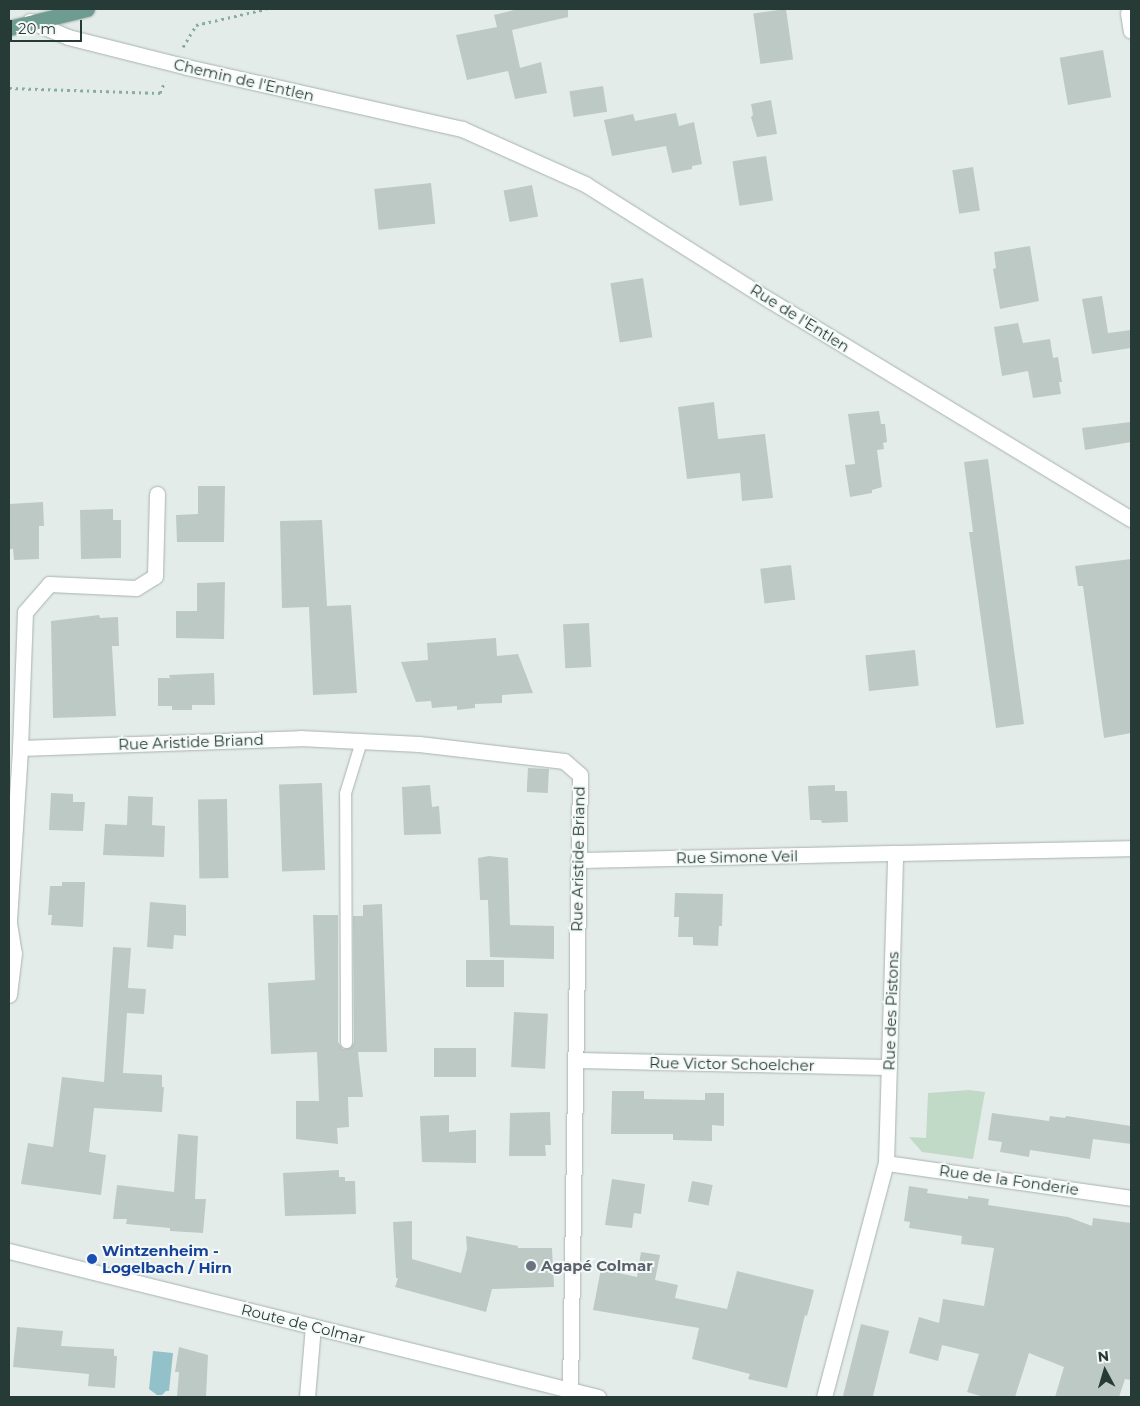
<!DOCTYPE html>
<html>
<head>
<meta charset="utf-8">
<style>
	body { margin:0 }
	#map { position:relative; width:1140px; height:1406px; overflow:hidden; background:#e4ece9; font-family:Montserrat,sans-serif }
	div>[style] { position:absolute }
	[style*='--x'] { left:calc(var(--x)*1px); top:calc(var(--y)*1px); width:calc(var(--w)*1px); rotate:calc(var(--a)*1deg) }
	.green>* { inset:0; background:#c0dac7 }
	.water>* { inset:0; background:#93c1ca }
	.building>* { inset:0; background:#bdc9c4; transform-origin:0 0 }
	.path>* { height:3px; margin-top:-1.5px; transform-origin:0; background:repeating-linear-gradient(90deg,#89aca1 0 2.5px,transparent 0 6.5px) }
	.roads { filter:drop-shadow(0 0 1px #a7b3b0) drop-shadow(0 0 1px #a7b3b0) }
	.service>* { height:11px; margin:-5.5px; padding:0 5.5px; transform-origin:5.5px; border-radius:5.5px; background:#fff }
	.minor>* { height:15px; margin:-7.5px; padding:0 7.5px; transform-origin:7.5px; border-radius:7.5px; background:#fff }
	.tertiary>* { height:15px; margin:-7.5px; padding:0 7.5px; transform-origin:7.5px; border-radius:7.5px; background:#fff }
	.secondary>* { height:15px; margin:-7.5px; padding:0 7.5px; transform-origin:7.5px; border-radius:7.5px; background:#fff }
	.primary>* { height:15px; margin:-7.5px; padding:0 7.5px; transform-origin:7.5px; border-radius:7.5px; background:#6e9c90 }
	.dots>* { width:14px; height:14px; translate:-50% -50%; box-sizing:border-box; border:2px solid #f4f9f7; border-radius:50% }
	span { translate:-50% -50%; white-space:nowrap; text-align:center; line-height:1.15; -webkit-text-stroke:4px #f4f9f7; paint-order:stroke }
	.street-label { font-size:15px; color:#263b36 }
	.transit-label { font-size:15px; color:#164399; font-weight:700 }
	.left { translate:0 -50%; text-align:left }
	.worship-label { font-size:15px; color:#5b616d; font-weight:700 }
	.frame { position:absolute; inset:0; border:10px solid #263b36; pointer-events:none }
	.north { position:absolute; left:1080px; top:1346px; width:50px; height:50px; -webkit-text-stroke:4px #f4f9f7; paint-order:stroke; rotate:354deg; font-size:14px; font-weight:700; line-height:20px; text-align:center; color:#263b36 }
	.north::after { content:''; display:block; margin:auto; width:18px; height:22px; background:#263b36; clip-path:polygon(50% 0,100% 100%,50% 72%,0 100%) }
	.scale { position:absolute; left:10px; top:20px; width:72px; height:22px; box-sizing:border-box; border:2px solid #263b36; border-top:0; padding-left:6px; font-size:15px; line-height:18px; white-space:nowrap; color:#263b36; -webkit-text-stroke:4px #f4f9f7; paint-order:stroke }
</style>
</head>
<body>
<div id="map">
	<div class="green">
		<i style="clip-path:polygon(969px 1090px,985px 1092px,973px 1159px,922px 1152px,909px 1137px,926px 1138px,928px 1093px)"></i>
	</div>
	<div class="water">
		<i style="clip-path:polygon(153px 1351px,173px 1353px,169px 1391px,166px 1391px,162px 1395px,157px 1395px,149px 1389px)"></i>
	</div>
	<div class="building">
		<i style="clip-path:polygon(518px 9px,568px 9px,568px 17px,512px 30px,520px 68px,541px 62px,547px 93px,515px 99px,508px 71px,467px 80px,456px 35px,497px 27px,494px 15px)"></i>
		<i style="left:786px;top:9px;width:51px;height:33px;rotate:82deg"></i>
		<i style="left:1103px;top:50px;width:48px;height:44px;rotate:80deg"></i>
		<i style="left:603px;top:86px;width:26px;height:34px;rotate:81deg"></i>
		<i style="clip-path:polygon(771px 100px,777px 134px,757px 137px,751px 117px,753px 115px,751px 104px)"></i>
		<i style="clip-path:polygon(676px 113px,679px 126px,694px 122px,702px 164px,692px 166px,692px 169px,672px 173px,666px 146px,612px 156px,604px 120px,633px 114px,635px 121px)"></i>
		<i style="left:766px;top:156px;width:45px;height:34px;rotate:81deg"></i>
		<i style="left:973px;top:167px;width:44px;height:21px;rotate:81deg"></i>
		<i style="left:431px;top:183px;width:41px;height:57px;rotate:84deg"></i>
		<i style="left:532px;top:185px;width:32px;height:29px;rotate:79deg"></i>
		<i style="clip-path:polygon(1030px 246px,1039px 301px,1000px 309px,993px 269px,996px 268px,994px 252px)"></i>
		<i style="left:643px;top:278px;width:60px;height:33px;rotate:81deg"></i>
		<i style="clip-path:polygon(1102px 296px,1108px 333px,1131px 330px,1131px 348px,1092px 354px,1082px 299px)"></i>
		<i style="clip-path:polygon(1018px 323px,1023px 343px,1050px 339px,1053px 358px,1058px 357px,1062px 382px,1059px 382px,1061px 394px,1033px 398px,1028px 371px,1002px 376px,994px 327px)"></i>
		<i style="clip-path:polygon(714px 402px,718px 439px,765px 434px,773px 498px,742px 501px,740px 473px,687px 479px,678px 407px)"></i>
		<i style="clip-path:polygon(879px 411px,881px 424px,885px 424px,887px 442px,883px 443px,884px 449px,877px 450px,882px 487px,872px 490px,872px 493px,850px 497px,845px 465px,855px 464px,848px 414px)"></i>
		<i style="clip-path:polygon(1131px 422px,1131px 442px,1085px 450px,1082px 428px)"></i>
		<i style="clip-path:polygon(988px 459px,1024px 724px,996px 728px,969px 532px,973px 532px,964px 462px)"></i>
		<i style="clip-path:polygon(198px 486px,225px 486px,224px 542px,177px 542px,176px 515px,198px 514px)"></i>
		<i style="clip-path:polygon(43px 502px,44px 526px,39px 526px,39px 559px,14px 560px,13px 549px,10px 549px,9px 504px)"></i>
		<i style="clip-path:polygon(113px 509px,113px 520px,121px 520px,121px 558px,81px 559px,80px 510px)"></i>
		<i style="clip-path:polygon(322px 520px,327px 606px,351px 605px,357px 693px,313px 695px,309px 607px,282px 608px,280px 521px)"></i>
		<i style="clip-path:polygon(1131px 559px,1131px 733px,1104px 738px,1083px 586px,1078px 586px,1075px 566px)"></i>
		<i style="left:791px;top:565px;width:35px;height:31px;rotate:83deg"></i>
		<i style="clip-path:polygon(225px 582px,224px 639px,176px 638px,176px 611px,197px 611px,197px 583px)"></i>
		<i style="clip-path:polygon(99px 615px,100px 618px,118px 617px,119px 646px,112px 646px,116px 716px,53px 718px,51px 621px)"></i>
		<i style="left:589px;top:623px;width:44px;height:26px;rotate:87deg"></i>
		<i style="clip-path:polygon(496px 638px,497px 656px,518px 654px,533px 693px,502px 695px,502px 703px,475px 704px,475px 708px,457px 710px,457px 706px,432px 708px,431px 701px,416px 702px,401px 662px,428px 660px,427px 643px)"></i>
		<i style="left:915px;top:650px;width:36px;height:50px;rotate:84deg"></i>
		<i style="clip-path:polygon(214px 673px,215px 705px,192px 705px,192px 710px,172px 710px,172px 706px,158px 706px,158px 678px,170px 678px,169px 675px)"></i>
		<i style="left:528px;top:768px;width:21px;height:24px;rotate:3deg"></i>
		<i style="left:322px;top:783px;width:87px;height:43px;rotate:88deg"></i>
		<i style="clip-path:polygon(430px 785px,432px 807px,439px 806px,441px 834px,404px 835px,402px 787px)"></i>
		<i style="clip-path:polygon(835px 785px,835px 791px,847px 791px,848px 822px,822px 823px,821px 820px,810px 820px,808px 786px)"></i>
		<i style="clip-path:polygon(51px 793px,73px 794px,73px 802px,85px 802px,83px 831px,49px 830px)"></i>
		<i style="clip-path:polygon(128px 796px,153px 797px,152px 825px,165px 826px,164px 857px,103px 855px,105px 824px,127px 825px)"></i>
		<i style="left:227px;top:799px;width:79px;height:29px;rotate:89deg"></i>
		<i style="clip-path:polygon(489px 856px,508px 858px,510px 925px,554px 926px,554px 959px,490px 957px,488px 900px,480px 900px,478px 858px)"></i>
		<i style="clip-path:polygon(62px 882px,85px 882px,83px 927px,51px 925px,52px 915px,48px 915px,50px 886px,62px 886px)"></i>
		<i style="clip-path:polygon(675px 893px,723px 894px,722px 926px,719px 926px,718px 946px,693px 945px,693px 937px,678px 937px,679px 917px,674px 917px)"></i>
		<i style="clip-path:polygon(150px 902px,186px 905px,186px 936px,174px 935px,173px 949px,147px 947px)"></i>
		<i style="clip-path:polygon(382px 904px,387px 1052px,358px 1052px,363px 1097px,348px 1097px,349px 1127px,337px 1128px,338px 1144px,296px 1139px,296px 1101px,319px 1101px,317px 1052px,271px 1054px,268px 983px,315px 980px,313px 915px,338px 915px,338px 1042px,343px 1049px,350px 1048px,354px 1042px,353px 916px,363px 916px,363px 905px)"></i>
		<i style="clip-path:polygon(113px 947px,131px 948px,128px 988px,146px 989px,144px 1014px,127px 1013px,123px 1073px,162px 1075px,162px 1087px,164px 1087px,162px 1112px,94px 1108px,89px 1152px,106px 1155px,101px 1195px,21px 1184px,28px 1143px,53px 1147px,62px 1077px,104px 1082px)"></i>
		<i style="left:504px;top:960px;width:27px;height:38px;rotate:90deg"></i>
		<i style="left:514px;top:1012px;width:34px;height:55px;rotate:3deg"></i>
		<i style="left:434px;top:1048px;width:42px;height:29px"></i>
		<i style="clip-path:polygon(612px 1091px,644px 1091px,644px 1099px,705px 1100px,705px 1093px,724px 1093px,724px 1126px,712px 1125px,712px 1141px,673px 1140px,673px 1134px,611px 1134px)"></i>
		<i style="clip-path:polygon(550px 1112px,551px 1145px,545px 1145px,546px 1156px,509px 1156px,510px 1113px)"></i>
		<i style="clip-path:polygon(992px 1113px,1049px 1121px,1050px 1116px,1065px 1118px,1066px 1116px,1131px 1126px,1131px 1144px,1093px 1139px,1090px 1159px,1030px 1150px,1029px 1157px,1000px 1152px,1002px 1142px,988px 1140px)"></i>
		<i style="clip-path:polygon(449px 1115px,449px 1132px,476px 1130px,476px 1163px,422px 1162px,420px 1116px)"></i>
		<i style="clip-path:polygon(178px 1134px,198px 1136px,195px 1199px,206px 1199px,203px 1233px,170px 1231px,170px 1228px,126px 1224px,127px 1219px,113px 1219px,117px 1185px,174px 1192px)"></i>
		<i style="clip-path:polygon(339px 1170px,339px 1177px,345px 1177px,345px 1181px,355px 1181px,356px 1214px,285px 1216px,283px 1173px)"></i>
		<i style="clip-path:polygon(612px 1179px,645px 1184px,641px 1214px,634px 1213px,632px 1228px,605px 1225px)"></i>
		<i style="left:692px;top:1181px;width:21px;height:21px;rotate:11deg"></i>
		<i style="clip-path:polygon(909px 1186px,928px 1189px,927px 1193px,968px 1199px,968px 1196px,989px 1199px,988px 1205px,1068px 1217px,1092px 1226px,1093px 1218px,1131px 1223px,1131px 1380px,1125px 1379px,1119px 1397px,1055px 1397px,1064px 1367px,1029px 1353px,1015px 1397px,984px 1397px,967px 1392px,979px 1354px,942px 1345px,938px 1361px,909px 1353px,919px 1317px,939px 1323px,943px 1299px,984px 1306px,994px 1248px,961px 1244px,962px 1236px,909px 1228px,910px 1222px,904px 1221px)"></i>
		<i style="clip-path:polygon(412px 1221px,412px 1259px,461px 1273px,467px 1249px,466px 1236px,518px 1246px,518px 1248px,552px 1248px,554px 1287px,492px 1289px,486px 1312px,395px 1287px,398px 1278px,396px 1278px,393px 1222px)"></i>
		<i style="clip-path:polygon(641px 1252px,660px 1255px,655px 1280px,678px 1285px,675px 1298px,727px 1309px,737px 1271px,814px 1290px,807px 1316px,805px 1315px,787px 1388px,748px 1379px,750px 1374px,692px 1359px,699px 1328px,593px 1310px,601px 1269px,637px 1277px)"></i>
		<i style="left:861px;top:1324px;width:29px;height:75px;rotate:14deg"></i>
		<i style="clip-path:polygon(17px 1327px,63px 1331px,61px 1346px,114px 1349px,114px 1356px,117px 1356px,115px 1388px,88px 1386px,89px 1374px,13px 1367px)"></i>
		<i style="clip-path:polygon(179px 1347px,208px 1355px,206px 1397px,177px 1397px,179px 1372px,175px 1372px)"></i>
	</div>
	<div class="path">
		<i style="--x:183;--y:47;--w:26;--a:-59"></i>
		<i style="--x:196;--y:25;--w:72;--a:-12.9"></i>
		<i style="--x:9;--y:88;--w:151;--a:1.9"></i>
		<i style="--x:160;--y:93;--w:13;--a:-67"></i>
	</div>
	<div class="roads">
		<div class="service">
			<i style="--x:346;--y:1042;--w:249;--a:-90.2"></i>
			<i style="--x:345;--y:793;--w:54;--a:-72.9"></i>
		</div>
		<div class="minor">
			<i style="--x:1128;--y:13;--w:18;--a:81"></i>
			<i style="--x:20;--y:748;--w:280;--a:-2"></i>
			<i style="--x:300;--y:738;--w:119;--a:2.9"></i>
			<i style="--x:419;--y:744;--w:146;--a:6.7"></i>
			<i style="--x:564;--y:761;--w:21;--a:41"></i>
			<i style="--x:580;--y:775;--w:615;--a:90.93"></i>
			<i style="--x:578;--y:860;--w:317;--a:-1.3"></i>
			<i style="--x:9;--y:920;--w:172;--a:-86.3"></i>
			<i style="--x:20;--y:748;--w:136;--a:-87.9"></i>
			<i style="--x:25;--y:612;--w:37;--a:-49"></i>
			<i style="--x:49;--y:584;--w:87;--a:2.6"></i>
			<i style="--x:136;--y:588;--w:22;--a:-32"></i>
			<i style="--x:155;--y:576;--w:82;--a:-88.6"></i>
			<i style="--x:9;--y:923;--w:30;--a:81"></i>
			<i style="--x:14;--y:953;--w:42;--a:96.8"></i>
			<i style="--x:575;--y:1060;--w:314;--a:1.3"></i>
			<i style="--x:886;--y:1163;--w:247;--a:8.1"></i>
			<i style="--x:307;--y:1397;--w:71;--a:-85.2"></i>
			<i style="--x:824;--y:1397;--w:242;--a:-75.2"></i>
			<i style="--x:886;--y:1163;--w:310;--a:-88.3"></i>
			<i style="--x:895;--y:853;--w:236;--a:-1.2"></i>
		</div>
		<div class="tertiary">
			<i style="--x:30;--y:21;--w:41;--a:22.8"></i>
			<i style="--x:68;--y:37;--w:123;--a:14.1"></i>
			<i style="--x:187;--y:67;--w:282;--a:12.7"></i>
			<i style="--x:462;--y:129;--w:135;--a:24.1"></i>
			<i style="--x:585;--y:184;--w:220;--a:32.2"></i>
			<i style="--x:771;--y:301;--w:421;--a:31.2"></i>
		</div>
		<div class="secondary">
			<i style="--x:9;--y:1251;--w:607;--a:13.92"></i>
		</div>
		<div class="primary">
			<i style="--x:9;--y:28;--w:80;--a:-13.7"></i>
		</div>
	</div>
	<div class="dots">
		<i style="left:92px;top:1259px;background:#1a4fb4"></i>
		<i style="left:531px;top:1266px;background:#6b7280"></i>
	</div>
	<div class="street-label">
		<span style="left:244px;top:80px;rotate:13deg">Chemin de l'Entlen</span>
		<span style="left:800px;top:318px;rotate:32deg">Rue de l'Entlen</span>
		<span style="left:191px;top:742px;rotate:-2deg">Rue Aristide Briand</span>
		<span style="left:737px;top:857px;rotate:-1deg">Rue Simone Veil</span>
		<span style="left:578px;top:859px;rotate:-89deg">Rue Aristide Briand</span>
		<span style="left:891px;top:1011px;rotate:-88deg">Rue des Pistons</span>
		<span style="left:732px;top:1064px;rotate:1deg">Rue Victor Schoelcher</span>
		<span style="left:1009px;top:1180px;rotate:8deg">Rue de la Fonderie</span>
		<span style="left:303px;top:1324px;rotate:14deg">Route de Colmar</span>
	</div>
	<div class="transit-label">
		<span class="left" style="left:102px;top:1259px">Wintzenheim -<br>Logelbach / Hirn</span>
	</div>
	<div class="worship-label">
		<span class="left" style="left:541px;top:1266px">Agapé Colmar</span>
	</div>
	<div class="frame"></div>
	<div class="north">N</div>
	<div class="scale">20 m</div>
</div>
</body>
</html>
